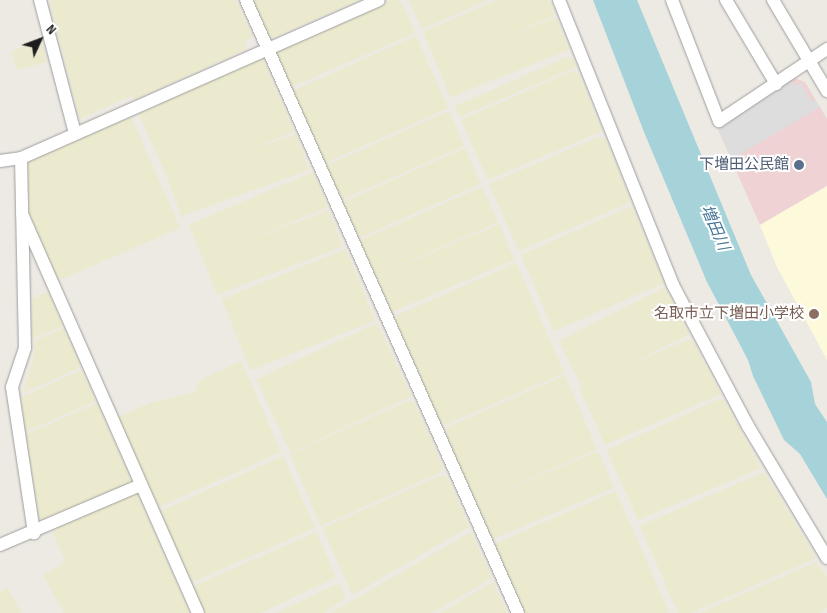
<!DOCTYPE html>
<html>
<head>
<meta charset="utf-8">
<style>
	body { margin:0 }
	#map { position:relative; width:827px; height:613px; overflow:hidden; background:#ede9e3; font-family:"Sofia Sans Condensed","Noto Sans JP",sans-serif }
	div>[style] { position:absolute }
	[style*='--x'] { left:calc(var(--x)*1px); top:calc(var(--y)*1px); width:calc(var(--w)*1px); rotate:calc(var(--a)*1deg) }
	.commercial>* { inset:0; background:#eed2d4 }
	.education>* { inset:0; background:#fdfadc }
	.farmland>* { inset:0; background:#eceace; transform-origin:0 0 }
	.parking>* { inset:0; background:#ddd }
	.water>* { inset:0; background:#a5d3d9 }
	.roads { filter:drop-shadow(0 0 1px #9e9e9e) drop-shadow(0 0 1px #9e9e9e) }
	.minor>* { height:12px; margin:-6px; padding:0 6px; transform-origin:6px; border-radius:6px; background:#fff }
	.dots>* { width:14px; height:14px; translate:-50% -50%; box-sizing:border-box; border:2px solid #fff; border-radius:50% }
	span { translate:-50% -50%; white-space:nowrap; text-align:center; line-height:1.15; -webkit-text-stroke:4px #fff; paint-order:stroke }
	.service-label { font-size:15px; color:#4e5e75 }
	.right { translate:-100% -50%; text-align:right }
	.education-label { font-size:15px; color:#785e54 }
	.water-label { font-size:16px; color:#487898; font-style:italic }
	.north { position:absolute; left:15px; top:15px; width:50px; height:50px; -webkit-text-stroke:4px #fff; paint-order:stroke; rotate:47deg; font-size:14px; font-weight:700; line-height:20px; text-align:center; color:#1d1d1d }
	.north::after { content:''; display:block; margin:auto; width:18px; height:22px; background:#1d1d1d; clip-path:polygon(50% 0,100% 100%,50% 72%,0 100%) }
</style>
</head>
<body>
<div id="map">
	<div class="commercial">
		<i style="clip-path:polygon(794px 78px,805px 82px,827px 119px,827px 186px,760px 225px,717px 127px)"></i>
	</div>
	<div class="education">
		<i style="clip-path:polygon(827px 186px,827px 360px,777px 267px,760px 225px)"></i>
	</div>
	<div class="farmland">
		<i style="clip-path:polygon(49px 0,236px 0,253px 37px,244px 41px,247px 49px,134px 100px,131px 96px,80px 119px)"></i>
		<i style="clip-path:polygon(255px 0,359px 0,268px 40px,252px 4px)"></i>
		<i style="clip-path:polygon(392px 0,400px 0,415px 33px,291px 87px,273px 51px)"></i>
		<i style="clip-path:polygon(409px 0,488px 0,422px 29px)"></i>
		<i style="clip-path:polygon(497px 0,549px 0,555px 15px,438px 67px,423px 32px)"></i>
		<i style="left:556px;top:17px;width:35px;height:128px;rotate:68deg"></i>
		<i style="left:416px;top:36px;width:79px;height:136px;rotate:66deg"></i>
		<i style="clip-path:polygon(41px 40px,47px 62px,16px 70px,11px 51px)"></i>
		<i style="clip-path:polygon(567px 57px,573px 59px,576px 67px,460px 117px,455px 106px)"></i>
		<i style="clip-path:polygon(258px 58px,263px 60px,294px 131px,171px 186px,138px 112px)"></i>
		<i style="clip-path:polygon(572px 71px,578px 72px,602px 131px,488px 180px,461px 120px)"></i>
		<i style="clip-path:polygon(449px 111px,464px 146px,339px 201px,325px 169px,328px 165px)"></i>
		<i style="clip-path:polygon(131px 117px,180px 228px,62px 279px,54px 277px,29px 220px,27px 162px)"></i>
		<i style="left:296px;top:134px;width:38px;height:136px;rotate:70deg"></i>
		<i style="clip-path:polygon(598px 137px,600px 140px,605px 138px,631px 202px,519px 251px,489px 184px)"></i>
		<i style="left:465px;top:148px;width:39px;height:137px;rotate:66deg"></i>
		<i style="left:313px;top:172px;width:38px;height:135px;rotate:67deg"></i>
		<i style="clip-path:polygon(482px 187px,498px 222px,373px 277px,359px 244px,361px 240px)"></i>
		<i style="clip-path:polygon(629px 207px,633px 209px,664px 283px,554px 331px,521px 255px)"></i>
		<i style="left:329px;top:210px;width:39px;height:135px;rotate:69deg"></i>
		<i style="left:499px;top:224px;width:39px;height:137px;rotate:67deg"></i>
		<i style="left:346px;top:249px;width:77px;height:134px;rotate:68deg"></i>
		<i style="clip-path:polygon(516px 263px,564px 373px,445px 425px,443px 422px,438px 424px,393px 322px,397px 320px,395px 316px)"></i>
		<i style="left:665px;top:287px;width:53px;height:119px;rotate:63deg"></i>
		<i style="clip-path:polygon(48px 292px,63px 326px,32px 339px,32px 299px)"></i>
		<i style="left:377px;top:323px;width:81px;height:133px;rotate:65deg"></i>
		<i style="clip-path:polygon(64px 328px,81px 367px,23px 393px,34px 356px,34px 341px)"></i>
		<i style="clip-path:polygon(689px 339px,693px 341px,721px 394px,605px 445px,579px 387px)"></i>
		<i style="clip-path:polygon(241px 361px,281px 452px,157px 508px,117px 418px,150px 403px,195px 392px,200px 380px)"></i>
		<i style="clip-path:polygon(82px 370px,96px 401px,25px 432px,22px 397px)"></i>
		<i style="clip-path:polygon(565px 375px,597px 449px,473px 504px,444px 437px,448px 435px,446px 428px)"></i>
		<i style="clip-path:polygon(720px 399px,724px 400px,761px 468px,638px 520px,607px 450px)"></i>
		<i style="clip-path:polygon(408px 401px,415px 404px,443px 468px,441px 472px,321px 526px,290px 454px)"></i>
		<i style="clip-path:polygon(97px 403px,132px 482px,41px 523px,25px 435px)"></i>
		<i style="left:598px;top:451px;width:40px;height:136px;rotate:67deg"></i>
		<i style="clip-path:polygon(283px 456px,315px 528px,195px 581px,190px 581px,160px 514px,161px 511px)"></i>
		<i style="clip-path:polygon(764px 472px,816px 558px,691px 613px,678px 613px,640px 526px)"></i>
		<i style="clip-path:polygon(442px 475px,448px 478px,469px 527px,352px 595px,323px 528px)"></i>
		<i style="clip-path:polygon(616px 491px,669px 613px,521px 613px,492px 545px)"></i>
		<i style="clip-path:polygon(137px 493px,190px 613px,64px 613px,43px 575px,66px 562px,53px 534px,58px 527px)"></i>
		<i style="clip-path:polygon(316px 532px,336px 577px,261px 613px,204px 613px,194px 589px,196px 585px)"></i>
		<i style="clip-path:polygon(471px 532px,492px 578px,432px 613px,331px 613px)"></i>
		<i style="clip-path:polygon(816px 562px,827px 577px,827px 608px,819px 613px,700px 613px)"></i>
		<i style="clip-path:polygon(493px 582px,507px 613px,440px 613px)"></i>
		<i style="clip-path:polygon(339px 583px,346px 598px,324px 613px,276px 613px)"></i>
		<i style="clip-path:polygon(8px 588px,21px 613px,0 613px,0 592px)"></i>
	</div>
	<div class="parking">
		<i style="clip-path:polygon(791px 80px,795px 86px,801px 83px,812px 102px,815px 100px,820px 107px,732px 159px,717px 127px)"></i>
	</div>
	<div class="water">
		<i style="clip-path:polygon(593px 0,637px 0,751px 275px,811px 382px,815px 404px,827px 422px,827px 499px,800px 454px,784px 440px,753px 376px,748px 360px,707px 282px,644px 132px)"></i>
	</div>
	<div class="roads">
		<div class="minor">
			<i style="--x:40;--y:0;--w:138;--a:75.3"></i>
			<i style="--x:246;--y:0;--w:671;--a:66.07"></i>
			<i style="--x:559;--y:0;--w:307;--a:68.2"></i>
			<i style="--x:673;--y:285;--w:160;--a:62"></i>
			<i style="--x:748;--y:426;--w:154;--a:59.1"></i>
			<i style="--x:672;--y:0;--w:130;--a:68.8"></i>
			<i style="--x:719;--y:121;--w:130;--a:-33.7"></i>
			<i style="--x:726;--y:0;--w:98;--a:59.2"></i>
			<i style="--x:773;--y:0;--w:106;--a:59.3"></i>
			<i style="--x:21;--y:158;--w:190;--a:88.8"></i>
			<i style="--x:25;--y:348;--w:41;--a:108.4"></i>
			<i style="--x:12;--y:387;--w:148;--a:81.4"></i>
			<i style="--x:0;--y:161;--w:21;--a:-8"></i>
			<i style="--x:21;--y:158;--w:391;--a:-23.8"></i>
			<i style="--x:22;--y:214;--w:436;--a:66.2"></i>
			<i style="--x:0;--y:545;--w:153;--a:-23.1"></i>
		</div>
	</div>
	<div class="dots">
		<i style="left:799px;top:165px;background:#5c6f8a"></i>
		<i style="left:814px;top:314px;background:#8d6e63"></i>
	</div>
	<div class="service-label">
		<span class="right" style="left:789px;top:165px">下増田公民館</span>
	</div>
	<div class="education-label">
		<span class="right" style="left:804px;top:314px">名取市立下増田小学校</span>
	</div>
	<div class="water-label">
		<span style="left:714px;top:228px;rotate:67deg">増田川</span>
	</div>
	<div class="north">N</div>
</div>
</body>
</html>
